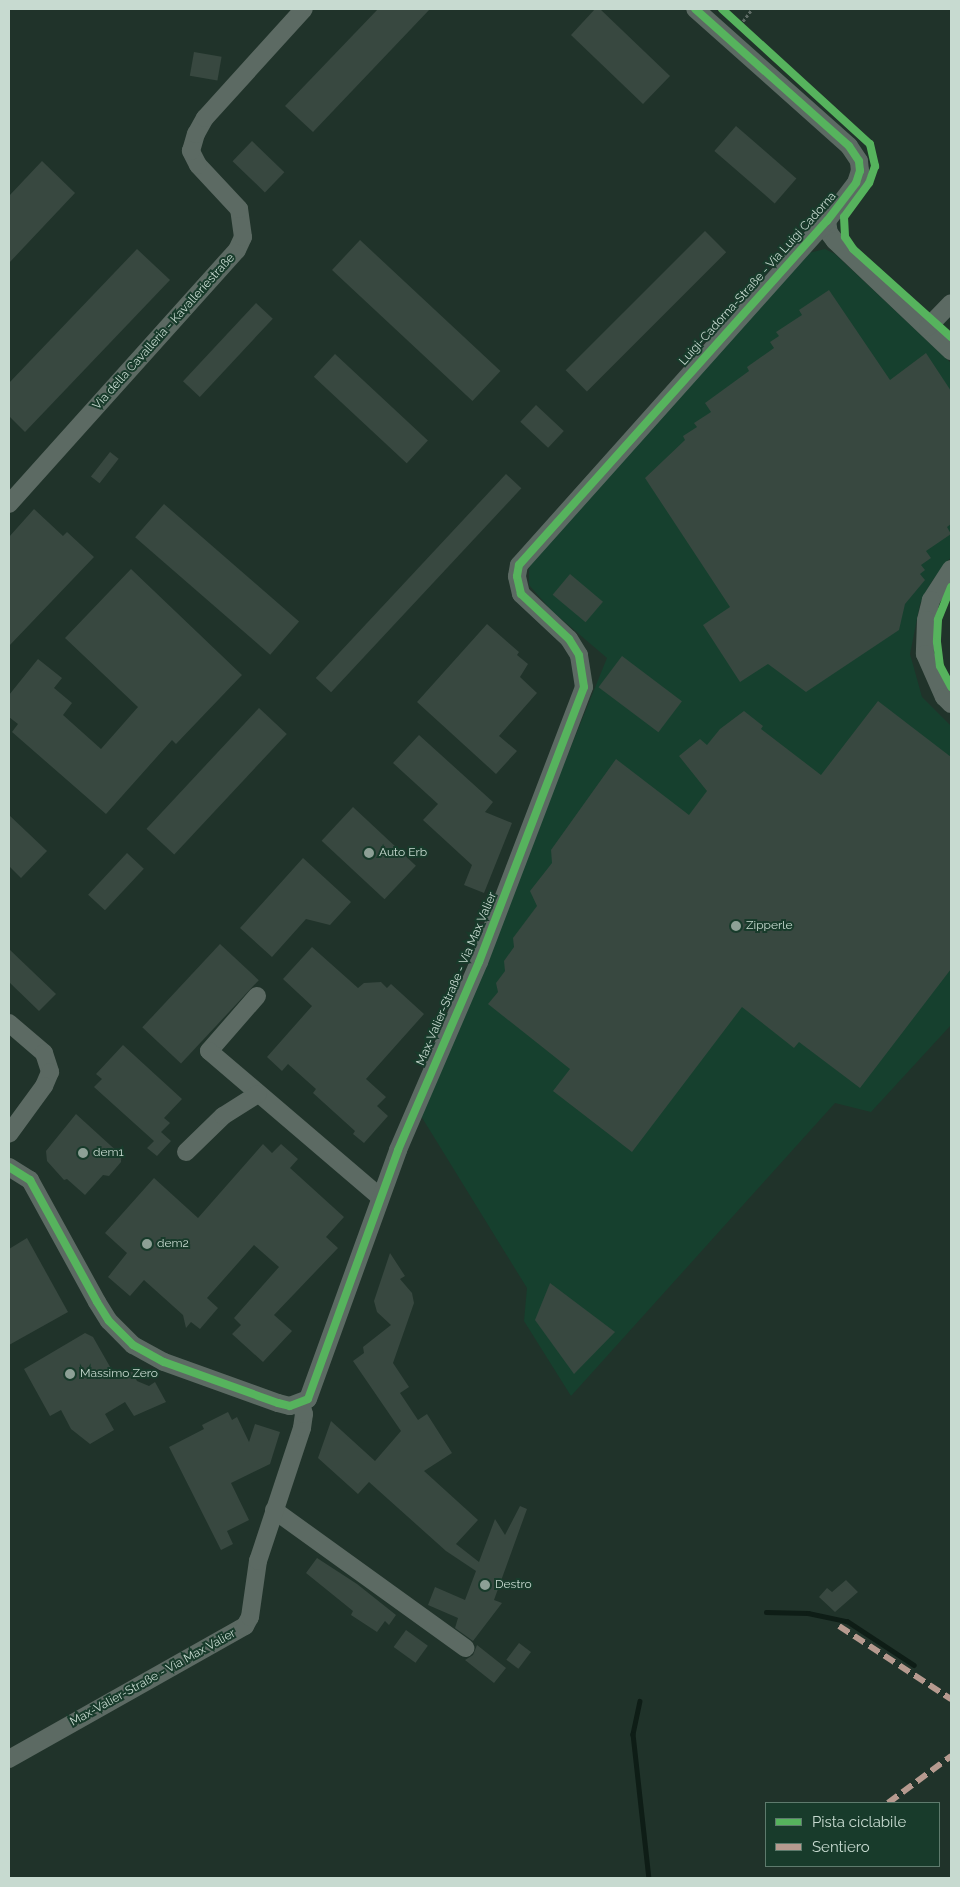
<!DOCTYPE html>
<html>
<head>
<meta charset="utf-8">
<style>
	body { margin:0 }
	#map { position:relative; width:960px; height:1887px; overflow:hidden; background:#20332a; font-family:Raleway,sans-serif }
	div>[style] { position:absolute }
	[style*='--x'] { left:calc(var(--x)*1px); top:calc(var(--y)*1px); width:calc(var(--w)*1px); rotate:calc(var(--a)*1deg) }
	.built>* { inset:0; background:#16402e }
	.stream>* { height:4.5px; margin:-2.25px; padding:0 2.25px; transform-origin:2.25px; border-radius:2.25px; background:#0e1d16 }
	.building>* { inset:0; background:#384840; transform-origin:0 0 }
	.path>* { height:2.5px; margin-top:-1.25px; transform-origin:0; background:repeating-linear-gradient(90deg,#5e6b65 0 2.5px,transparent 0 5px) }
	.minor>* { height:18px; margin:-9px; padding:0 9px; transform-origin:9px; border-radius:9px; background:#5c6a63 }
	.quiet>* { height:6px; margin-top:-3px; transform-origin:0; background:repeating-linear-gradient(90deg,#b69a8f 0 12px,transparent 0 18px) }
	.cycleway>* { height:8px; margin:-4px; padding:0 4px; transform-origin:4px; border-radius:4px; background:#56b35d }
	.dots>* { width:14px; height:14px; translate:-50% -50%; box-sizing:border-box; border:2px solid #183b2b; border-radius:50% }
	span { translate:-50% -50%; white-space:nowrap; text-align:center; line-height:1.15; -webkit-text-stroke:4px #183b2b; paint-order:stroke }
	.street-label { font-size:12px; color:#c7dad0 }
	.poi-label { font-size:12px; color:#c7dad0 }
	.left { translate:0 -50%; text-align:left }
	.frame { position:absolute; inset:0; border:10px solid #c7dad0; pointer-events:none }
	.legend { position:absolute; left:765px; top:1802px; width:175px; height:65px; box-sizing:border-box; background:#183b2b; border:1px solid #5e7b6d; margin:0; padding:6px 9px; list-style:none; font-size:15px; color:#c7dad0 }
	.legend li { display:flex; align-items:center; gap:10px; height:25px }
	.legend b { width:25px; border:1px solid #5e7b6d }
</style>
</head>
<body>
<div id="map">
	<div class="built">
		<i style="clip-path:polygon(825px 249px,835px 254px,951px 363px,951px 557px,932px 581px,920px 604px,910px 654px,922px 697px,951px 726px,951px 1025px,871px 1112px,835px 1103px,571px 1396px,524px 1321px,527px 1288px,421px 1116px,607px 658px,552px 611px,529px 585px,529px 569px,534px 556px,809px 253px)"></i>
	</div>
	<div class="stream">
		<i style="--x:766;--y:1612;--w:42;--a:1.4"></i>
		<i style="--x:808;--y:1613;--w:40;--a:12"></i>
		<i style="--x:847;--y:1621;--w:80;--a:33.3"></i>
		<i style="--x:640;--y:1701;--w:34;--a:102"></i>
		<i style="--x:633;--y:1734;--w:145;--a:83.7"></i>
	</div>
	<div class="building">
		<i style="clip-path:polygon(378px 9px,430px 9px,313px 132px,285px 106px)"></i>
		<i style="clip-path:polygon(595px 9px,600px 9px,670px 76px,643px 104px,571px 35px)"></i>
		<i style="left:194px;top:52px;width:28px;height:24px;rotate:10deg"></i>
		<i style="left:736px;top:126px;width:80px;height:33px;rotate:41deg"></i>
		<i style="left:252px;top:141px;width:45px;height:28px;rotate:44deg"></i>
		<i style="clip-path:polygon(42px 161px,75px 193px,9px 263px,9px 196px)"></i>
		<i style="left:705px;top:231px;width:30px;height:197px;rotate:45deg"></i>
		<i style="left:360px;top:240px;width:192px;height:41px;rotate:43deg"></i>
		<i style="clip-path:polygon(137px 249px,170px 280px,25px 432px,9px 416px,9px 383px)"></i>
		<i style="clip-path:polygon(829px 290px,890px 380px,926px 353px,951px 391px,951px 524px,947px 527px,951px 534px,926px 551px,931px 558px,921px 565px,925px 570px,920px 574px,925px 580px,905px 604px,899px 630px,806px 692px,768px 664px,740px 682px,703px 625px,730px 607px,645px 478px,685px 440px,683px 436px,697px 427px,694px 423px,711px 412px,705px 403px,749px 371px,747px 367px,774px 348px,770px 342px,779px 336px,776px 332px,802px 315px,799px 310px)"></i>
		<i style="left:256px;top:303px;width:23px;height:107px;rotate:43deg"></i>
		<i style="left:335px;top:354px;width:127px;height:31px;rotate:43deg"></i>
		<i style="left:536px;top:405px;width:38px;height:23px;rotate:43deg"></i>
		<i style="left:110px;top:452px;width:11px;height:31px;rotate:38deg"></i>
		<i style="left:506px;top:474px;width:21px;height:279px;rotate:43deg"></i>
		<i style="left:164px;top:504px;width:179px;height:44px;rotate:41deg"></i>
		<i style="clip-path:polygon(34px 509px,63px 536px,67px 532px,94px 557px,9px 646px,9px 537px)"></i>
		<i style="clip-path:polygon(131px 569px,242px 675px,176px 744px,172px 740px,106px 814px,12px 732px,18px 724px,9px 717px,9px 695px,38px 659px,62px 678px,54px 688px,72px 703px,63px 715px,101px 749px,138px 707px,65px 638px)"></i>
		<i style="left:570px;top:574px;width:43px;height:27px;rotate:40deg"></i>
		<i style="clip-path:polygon(487px 624px,519px 652px,517px 655px,528px 664px,520px 677px,537px 693px,499px 736px,517px 751px,496px 774px,417px 702px)"></i>
		<i style="left:622px;top:656px;width:75px;height:39px;rotate:37deg"></i>
		<i style="clip-path:polygon(878px 701px,951px 757px,951px 969px,860px 1088px,799px 1042px,794px 1048px,742px 1007px,632px 1152px,553px 1091px,570px 1069px,488px 1004px,498px 992px,496px 983px,505px 971px,504px 961px,514px 947px,513px 938px,537px 906px,530px 891px,552px 863px,551px 850px,616px 759px,689px 815px,707px 791px,679px 756px,700px 739px,707px 745px,720px 729px,744px 711px,763px 726px,761px 729px,821px 775px)"></i>
		<i style="left:259px;top:708px;width:38px;height:165px;rotate:43deg"></i>
		<i style="clip-path:polygon(419px 735px,493px 802px,485px 812px,512px 823px,484px 893px,464px 885px,472px 865px,423px 820px,438px 804px,393px 763px)"></i>
		<i style="left:353px;top:807px;width:86px;height:46px;rotate:43deg"></i>
		<i style="clip-path:polygon(9px 815px,47px 851px,21px 878px,9px 866px)"></i>
		<i style="left:127px;top:853px;width:23px;height:57px;rotate:43deg"></i>
		<i style="clip-path:polygon(303px 858px,351px 902px,330px 925px,306px 919px,272px 957px,240px 928px)"></i>
		<i style="left:220px;top:944px;width:53px;height:114px;rotate:43deg"></i>
		<i style="clip-path:polygon(312px 947px,358px 988px,364px 983px,381px 982px,387px 988px,391px 984px,424px 1014px,366px 1079px,386px 1097px,377px 1106px,388px 1116px,364px 1143px,353px 1134px,355px 1131px,313px 1093px,316px 1089px,288px 1064px,282px 1071px,267px 1057px,312px 1006px,283px 979px)"></i>
		<i style="clip-path:polygon(9px 949px,56px 994px,39px 1011px,9px 982px)"></i>
		<i style="clip-path:polygon(123px 1045px,182px 1099px,164px 1118px,170px 1123px,161px 1132px,171px 1141px,157px 1156px,147px 1148px,154px 1141px,94px 1087px,102px 1079px,96px 1074px)"></i>
		<i style="clip-path:polygon(76px 1114px,121px 1155px,121px 1162px,109px 1176px,103px 1175px,85px 1195px,67px 1179px,64px 1180px,47px 1161px,46px 1151px)"></i>
		<i style="clip-path:polygon(263px 1144px,272px 1153px,281px 1144px,298px 1159px,290px 1168px,344px 1217px,326px 1237px,338px 1248px,274px 1315px,292px 1331px,263px 1362px,232px 1334px,241px 1325px,234px 1318px,279px 1267px,254px 1245px,207px 1298px,218px 1308px,200px 1329px,191px 1322px,186px 1328px,183px 1315px,144px 1280px,130px 1296px,108px 1277px,127px 1253px,105px 1233px,154px 1178px,198px 1218px)"></i>
		<i style="clip-path:polygon(27px 1238px,68px 1312px,9px 1345px,9px 1249px)"></i>
		<i style="clip-path:polygon(390px 1253px,405px 1276px,400px 1279px,412px 1293px,414px 1303px,393px 1363px,409px 1387px,400px 1393px,418px 1420px,427px 1414px,452px 1453px,424px 1471px,478px 1520px,456px 1544px,479px 1562px,495px 1519px,505px 1535px,520px 1506px,527px 1509px,494px 1600px,502px 1603px,473px 1641px,455px 1628px,458px 1618px,428px 1605px,435px 1587px,465px 1600px,476px 1571px,446px 1551px,369px 1482px,358px 1494px,318px 1458px,331px 1421px,375px 1461px,401px 1431px,353px 1361px,364px 1353px,363px 1347px,391px 1325px,377px 1312px,374px 1301px)"></i>
		<i style="clip-path:polygon(550px 1283px,615px 1332px,574px 1374px,535px 1320px)"></i>
		<i style="clip-path:polygon(85px 1333px,93px 1337px,117px 1379px,132px 1371px,137px 1381px,149px 1386px,155px 1382px,166px 1402px,134px 1416px,125px 1402px,105px 1414px,114px 1430px,90px 1444px,71px 1429px,61px 1410px,50px 1416px,24px 1369px)"></i>
		<i style="clip-path:polygon(228px 1412px,232px 1420px,237px 1417px,249px 1442px,255px 1424px,280px 1432px,270px 1464px,231px 1483px,249px 1520px,227px 1531px,233px 1544px,221px 1550px,169px 1447px,204px 1429px,202px 1425px)"></i>
		<i style="clip-path:polygon(317px 1558px,357px 1584px,396px 1615px,389px 1625px,385px 1621px,377px 1632px,351px 1615px,353px 1611px,306px 1573px)"></i>
		<i style="clip-path:polygon(846px 1580px,858px 1592px,835px 1612px,819px 1597px,827px 1588px,832px 1592px)"></i>
		<i style="left:406px;top:1630px;width:27px;height:21px;rotate:36deg"></i>
		<i style="left:519px;top:1643px;width:15px;height:21px;rotate:37deg"></i>
		<i style="clip-path:polygon(477px 1645px,506px 1668px,494px 1683px,465px 1660px,473px 1655px)"></i>
	</div>
	<div class="path">
		<i style="--x:740;--y:25;--w:20;--a:-53"></i>
	</div>
	<div class="minor">
		<i style="--x:827;--y:221;--w:12;--a:81"></i>
		<i style="--x:829;--y:233;--w:10;--a:53"></i>
		<i style="--x:835;--y:241;--w:160;--a:43.5"></i>
		<i style="--x:928;--y:327;--w:33;--a:-46"></i>
		<i style="--x:9;--y:504;--w:341;--a:-48.1"></i>
		<i style="--x:237;--y:250;--w:14;--a:-65"></i>
		<i style="--x:243;--y:237;--w:28;--a:-98"></i>
		<i style="--x:239;--y:209;--w:60;--a:-133"></i>
		<i style="--x:198;--y:165;--w:16;--a:-117"></i>
		<i style="--x:191;--y:151;--w:18;--a:-74"></i>
		<i style="--x:196;--y:134;--w:18;--a:-61"></i>
		<i style="--x:205;--y:118;--w:147;--a:-47.8"></i>
		<i style="--x:951;--y:569;--w:37;--a:123"></i>
		<i style="--x:931;--y:600;--w:21;--a:104"></i>
		<i style="--x:926;--y:620;--w:34;--a:92"></i>
		<i style="--x:925;--y:654;--w:47;--a:66.2"></i>
		<i style="--x:944;--y:697;--w:10;--a:45"></i>
		<i style="--x:257;--y:996;--w:73;--a:131.1"></i>
		<i style="--x:209;--y:1051;--w:225;--a:40.5"></i>
		<i style="--x:9;--y:1023;--w:46;--a:40.6"></i>
		<i style="--x:44;--y:1053;--w:20;--a:72"></i>
		<i style="--x:50;--y:1072;--w:15;--a:113"></i>
		<i style="--x:44;--y:1086;--w:59;--a:126.1"></i>
		<i style="--x:186;--y:1152;--w:52;--a:-44.2"></i>
		<i style="--x:223;--y:1116;--w:41;--a:-32.2"></i>
		<i style="--x:9;--y:1167;--w:25;--a:32"></i>
		<i style="--x:30;--y:1180;--w:139;--a:61.2"></i>
		<i style="--x:97;--y:1302;--w:22;--a:58"></i>
		<i style="--x:109;--y:1321;--w:34;--a:45"></i>
		<i style="--x:133;--y:1345;--w:35;--a:29"></i>
		<i style="--x:164;--y:1362;--w:121;--a:19.8"></i>
		<i style="--x:278;--y:1403;--w:12;--a:14"></i>
		<i style="--x:290;--y:1406;--w:19;--a:-21"></i>
		<i style="--x:308;--y:1399;--w:265;--a:-70.1"></i>
		<i style="--x:398;--y:1150;--w:205;--a:-66.7"></i>
		<i style="--x:479;--y:962;--w:294;--a:-69.1"></i>
		<i style="--x:584;--y:687;--w:32;--a:-99"></i>
		<i style="--x:579;--y:655;--w:19;--a:-122"></i>
		<i style="--x:569;--y:639;--w:66;--a:-136.8"></i>
		<i style="--x:521;--y:594;--w:18;--a:-103"></i>
		<i style="--x:517;--y:576;--w:11;--a:-80"></i>
		<i style="--x:519;--y:565;--w:462;--a:-48.2"></i>
		<i style="--x:827;--y:221;--w:48;--a:-52.7"></i>
		<i style="--x:856;--y:183;--w:13;--a:-72"></i>
		<i style="--x:860;--y:171;--w:10;--a:-96"></i>
		<i style="--x:859;--y:161;--w:18;--a:-124"></i>
		<i style="--x:849;--y:146;--w:206;--a:-138.3"></i>
		<i style="--x:274;--y:1510;--w:236;--a:35.8"></i>
		<i style="--x:9;--y:1759;--w:271;--a:-29.4"></i>
		<i style="--x:245;--y:1626;--w:10;--a:-61"></i>
		<i style="--x:250;--y:1617;--w:57;--a:-81.9"></i>
		<i style="--x:258;--y:1561;--w:140;--a:-71.7"></i>
		<i style="--x:302;--y:1428;--w:14;--a:-82"></i>
		<i style="--x:304;--y:1414;--w:10;--a:-107"></i>
	</div>
	<div class="quiet">
		<i style="--x:839;--y:1626;--w:134;--a:33.1"></i>
		<i style="--x:888;--y:1803;--w:79;--a:-36.7"></i>
	</div>
	<div class="cycleway">
		<i style="--x:722;--y:9;--w:200;--a:42.4"></i>
		<i style="--x:870;--y:144;--w:23;--a:77"></i>
		<i style="--x:875;--y:166;--w:18;--a:109"></i>
		<i style="--x:869;--y:183;--w:42;--a:126.3"></i>
		<i style="--x:844;--y:217;--w:20;--a:87"></i>
		<i style="--x:845;--y:237;--w:14;--a:56"></i>
		<i style="--x:853;--y:249;--w:132;--a:41.9"></i>
		<i style="--x:951;--y:587;--w:35;--a:112"></i>
		<i style="--x:938;--y:620;--w:22;--a:93"></i>
		<i style="--x:937;--y:642;--w:24;--a:83"></i>
		<i style="--x:940;--y:666;--w:24;--a:62"></i>
		<i style="--x:9;--y:1167;--w:25;--a:32"></i>
		<i style="--x:30;--y:1180;--w:139;--a:61.2"></i>
		<i style="--x:97;--y:1302;--w:22;--a:58"></i>
		<i style="--x:109;--y:1321;--w:34;--a:45"></i>
		<i style="--x:133;--y:1345;--w:35;--a:29"></i>
		<i style="--x:164;--y:1362;--w:121;--a:19.8"></i>
		<i style="--x:278;--y:1403;--w:12;--a:14"></i>
		<i style="--x:290;--y:1406;--w:19;--a:-21"></i>
		<i style="--x:308;--y:1399;--w:265;--a:-70.1"></i>
		<i style="--x:398;--y:1150;--w:205;--a:-66.7"></i>
		<i style="--x:479;--y:962;--w:294;--a:-69.1"></i>
		<i style="--x:584;--y:687;--w:32;--a:-99"></i>
		<i style="--x:579;--y:655;--w:19;--a:-122"></i>
		<i style="--x:569;--y:639;--w:66;--a:-136.8"></i>
		<i style="--x:521;--y:594;--w:18;--a:-103"></i>
		<i style="--x:517;--y:576;--w:11;--a:-80"></i>
		<i style="--x:519;--y:565;--w:462;--a:-48.2"></i>
		<i style="--x:827;--y:221;--w:48;--a:-52.7"></i>
		<i style="--x:856;--y:183;--w:13;--a:-72"></i>
		<i style="--x:860;--y:171;--w:10;--a:-96"></i>
		<i style="--x:859;--y:161;--w:18;--a:-124"></i>
		<i style="--x:849;--y:146;--w:206;--a:-138.3"></i>
	</div>
	<div class="dots">
		<i style="left:369px;top:853px;background:#8da096"></i>
		<i style="left:736px;top:926px;background:#8da096"></i>
		<i style="left:83px;top:1153px;background:#8da096"></i>
		<i style="left:147px;top:1244px;background:#8da096"></i>
		<i style="left:70px;top:1374px;background:#8da096"></i>
		<i style="left:485px;top:1585px;background:#8da096"></i>
	</div>
	<div class="street-label">
		<span style="left:758px;top:279px;rotate:-48deg">Luigi-Cadorna-Straße - Via Luigi Cadorna</span>
		<span style="left:164px;top:332px;rotate:-48deg">Via della Cavalleria - Kavalleriestraße</span>
		<span style="left:457px;top:979px;rotate:-67deg">Max-Valier-Straße - Via Max Valier</span>
		<span style="left:153px;top:1678px;rotate:-29deg">Max-Valier-Straße - Via Max Valier</span>
	</div>
	<div class="poi-label">
		<span class="left" style="left:379px;top:853px">Auto Erb</span>
		<span class="left" style="left:746px;top:926px">Zipperle</span>
		<span class="left" style="left:93px;top:1153px">dem1</span>
		<span class="left" style="left:157px;top:1244px">dem2</span>
		<span class="left" style="left:80px;top:1374px">Massimo Zero</span>
		<span class="left" style="left:495px;top:1585px">Destro</span>
	</div>
	<div class="frame"></div>
	<ul class="legend">
	<li><b style="height:6px;background:#56b35d"></b>Pista ciclabile</li>
	<li><b style="height:6px;background:#b69a8f"></b>Sentiero</li>
	</ul>
</div>
</body>
</html>
